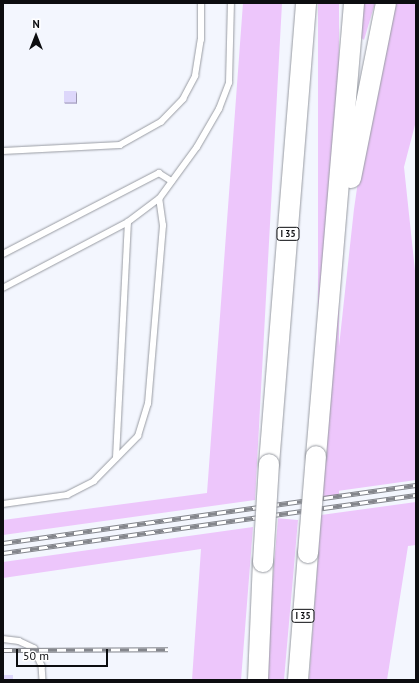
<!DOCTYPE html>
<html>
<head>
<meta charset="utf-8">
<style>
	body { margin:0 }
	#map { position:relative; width:419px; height:683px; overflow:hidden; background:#f3f6fe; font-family:"PT Sans",sans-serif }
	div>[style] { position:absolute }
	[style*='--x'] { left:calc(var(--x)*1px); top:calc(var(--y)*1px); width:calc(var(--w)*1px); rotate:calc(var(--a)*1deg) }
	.green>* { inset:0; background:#edc6fb; transform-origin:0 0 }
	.roads { filter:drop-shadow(0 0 1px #989ba2) drop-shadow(0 0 1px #989ba2) }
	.service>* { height:5.5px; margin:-2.75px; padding:0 2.75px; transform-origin:2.75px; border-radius:2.75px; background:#fff }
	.motorway>* { height:20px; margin:-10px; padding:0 10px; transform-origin:10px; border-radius:10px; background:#fff }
	.rail>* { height:4.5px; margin-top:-2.25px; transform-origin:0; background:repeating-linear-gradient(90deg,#fff 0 9px,#84868c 0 18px); box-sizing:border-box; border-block:1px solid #84868c }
	.bridges { filter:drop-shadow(0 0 1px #989ba2) drop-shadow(0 0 1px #989ba2) }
	.motorway-bridge>* { height:20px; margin:-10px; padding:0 10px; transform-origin:10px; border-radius:10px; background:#fff }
	.wall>* { inset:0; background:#beb9d8 }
	.shaded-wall>* { inset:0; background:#9b96b0 }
	.building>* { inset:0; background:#ddd7fb; transform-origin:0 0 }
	span { translate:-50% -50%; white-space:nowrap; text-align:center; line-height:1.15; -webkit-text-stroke:4px #fff; paint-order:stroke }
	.shield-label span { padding:1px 3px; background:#fff; border:1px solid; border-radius:3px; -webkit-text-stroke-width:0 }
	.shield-label { font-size:9px; color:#0c0d10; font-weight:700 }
	.frame { position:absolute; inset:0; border:4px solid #0c0d10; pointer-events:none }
	.north { position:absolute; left:16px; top:16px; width:40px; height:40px; -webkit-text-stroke:3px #fff; paint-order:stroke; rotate:0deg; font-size:11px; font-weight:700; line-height:16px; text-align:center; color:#0c0d10 }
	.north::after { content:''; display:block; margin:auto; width:14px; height:18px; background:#0c0d10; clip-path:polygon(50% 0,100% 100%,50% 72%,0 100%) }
	.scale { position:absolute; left:16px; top:649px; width:92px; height:18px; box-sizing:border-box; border:2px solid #0c0d10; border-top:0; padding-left:5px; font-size:12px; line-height:14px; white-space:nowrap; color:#0c0d10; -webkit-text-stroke:3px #fff; paint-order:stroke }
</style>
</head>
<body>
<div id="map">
	<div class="green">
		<i style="clip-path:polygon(243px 3px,282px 3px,255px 500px,3px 535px,3px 520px,207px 493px)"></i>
		<i style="left:318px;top:3px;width:21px;height:495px"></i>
		<i style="clip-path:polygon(363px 3px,375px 3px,364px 40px,360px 37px)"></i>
		<i style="clip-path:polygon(389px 3px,416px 3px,416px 121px,404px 167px,416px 280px,416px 480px,323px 493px,354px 209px,370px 98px)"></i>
		<i style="clip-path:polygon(416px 502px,416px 545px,408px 546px,387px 680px,309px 680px,321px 515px)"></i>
		<i style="left:298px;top:520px;width:161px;height:20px;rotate:95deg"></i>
		<i style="clip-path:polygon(253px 527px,241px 680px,192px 680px,201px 549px,3px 578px,3px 562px)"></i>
	</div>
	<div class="roads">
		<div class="service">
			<i style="--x:3;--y:151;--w:117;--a:-2.9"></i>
			<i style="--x:120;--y:145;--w:47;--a:-29.3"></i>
			<i style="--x:161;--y:122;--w:32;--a:-46"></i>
			<i style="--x:183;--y:99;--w:26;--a:-62"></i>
			<i style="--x:195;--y:76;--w:36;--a:-81"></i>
			<i style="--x:201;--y:40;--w:37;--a:-90"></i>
			<i style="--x:3;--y:254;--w:176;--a:-27.4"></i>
			<i style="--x:159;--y:173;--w:15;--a:32"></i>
			<i style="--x:3;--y:288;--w:141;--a:-27.8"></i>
			<i style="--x:128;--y:222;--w:39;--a:-37"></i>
			<i style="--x:159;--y:199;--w:64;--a:-53.8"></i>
			<i style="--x:197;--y:147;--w:44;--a:-59.9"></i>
			<i style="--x:219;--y:109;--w:28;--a:-69"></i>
			<i style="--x:229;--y:83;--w:80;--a:-88.6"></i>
			<i style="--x:116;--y:458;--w:236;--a:-87.1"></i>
			<i style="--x:3;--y:504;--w:65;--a:-8"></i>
			<i style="--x:67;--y:495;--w:30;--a:-27"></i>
			<i style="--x:94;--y:481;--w:63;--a:-45.6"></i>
			<i style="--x:138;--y:436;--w:34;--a:-73"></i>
			<i style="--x:148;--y:404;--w:179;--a:-85.2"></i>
			<i style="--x:163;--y:226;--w:27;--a:-98"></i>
			<i style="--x:3;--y:639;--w:16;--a:7"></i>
			<i style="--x:19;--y:641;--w:17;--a:25"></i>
			<i style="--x:34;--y:648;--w:20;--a:66"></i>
			<i style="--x:42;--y:666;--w:14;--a:86"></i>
		</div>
		<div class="motorway">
			<i style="--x:351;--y:178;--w:178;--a:-78.7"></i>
			<i style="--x:316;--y:456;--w:455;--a:-85.2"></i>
			<i style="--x:269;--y:464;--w:462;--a:-85.4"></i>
			<i style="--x:258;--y:680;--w:118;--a:-87.6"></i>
			<i style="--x:298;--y:680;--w:127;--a:-85.5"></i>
		</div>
	</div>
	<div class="rail">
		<i style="--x:3;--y:543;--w:417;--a:-8"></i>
		<i style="--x:3;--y:553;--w:417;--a:-8"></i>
		<i style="--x:3;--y:650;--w:165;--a:-0.3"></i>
	</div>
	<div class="bridges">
		<div class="motorway-bridge">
			<i style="--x:308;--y:553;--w:97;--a:-85.3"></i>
			<i style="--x:263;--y:562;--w:98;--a:-86.5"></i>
		</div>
	</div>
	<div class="wall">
		<i style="clip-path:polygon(77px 94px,77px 104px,65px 104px,64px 102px)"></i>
	</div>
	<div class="shaded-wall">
		<i style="clip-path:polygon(76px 91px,77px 94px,77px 104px,76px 102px)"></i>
	</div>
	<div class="building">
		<i style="left:64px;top:91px;width:12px;height:11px"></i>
		<i style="left:3px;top:675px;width:10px;height:5px"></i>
	</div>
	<div class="shield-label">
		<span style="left:288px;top:234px">I 35</span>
		<span style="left:303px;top:616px">I 35</span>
	</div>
	<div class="frame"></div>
	<div class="north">N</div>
	<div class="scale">50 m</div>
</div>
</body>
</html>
